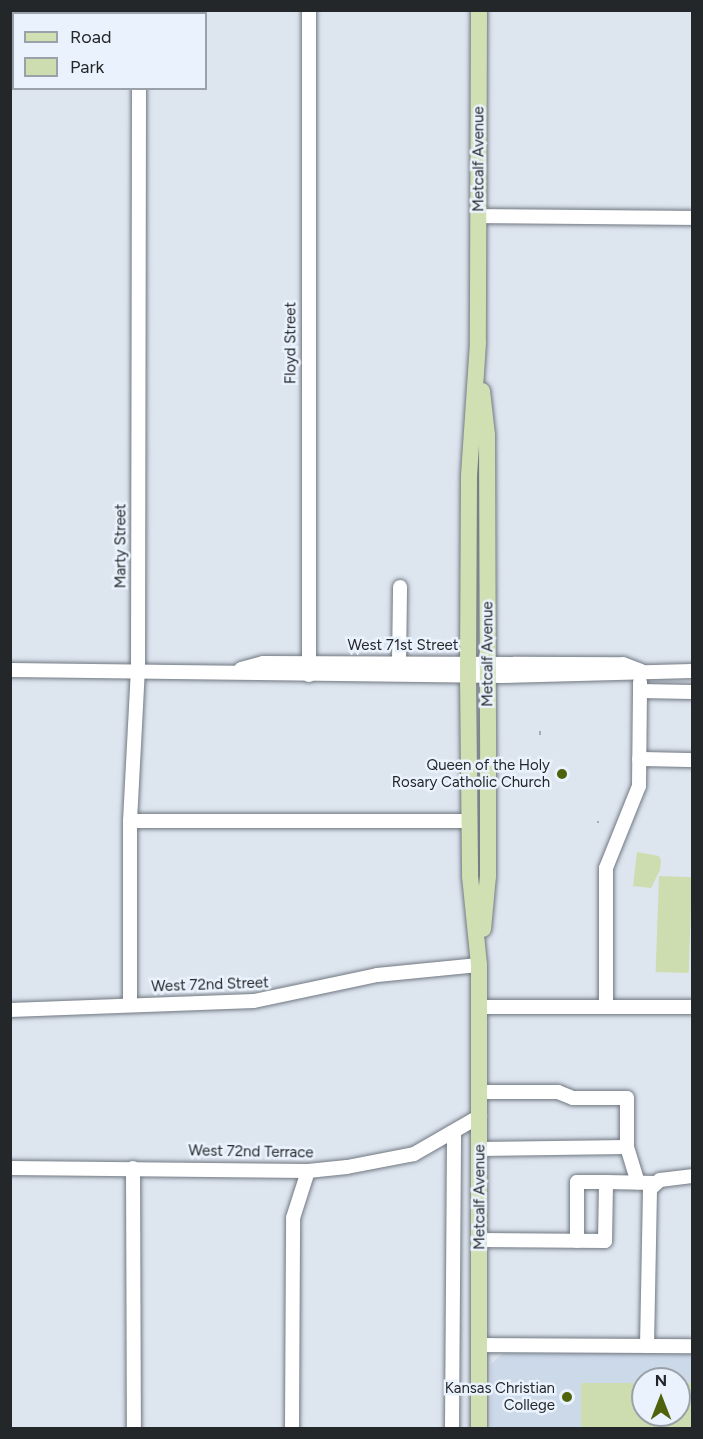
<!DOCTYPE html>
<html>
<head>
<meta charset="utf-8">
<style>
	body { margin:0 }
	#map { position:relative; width:703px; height:1439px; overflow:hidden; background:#dde5ef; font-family:Figtree,sans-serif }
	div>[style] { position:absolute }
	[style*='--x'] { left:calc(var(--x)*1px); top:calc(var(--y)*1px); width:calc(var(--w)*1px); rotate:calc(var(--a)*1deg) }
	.built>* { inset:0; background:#ccd9e9 }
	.green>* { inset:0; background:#ceddaf; transform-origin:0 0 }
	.path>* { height:2px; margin-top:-1px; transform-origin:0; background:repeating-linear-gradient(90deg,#a5acb4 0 6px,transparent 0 9px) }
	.roads { filter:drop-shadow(0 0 2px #717881) drop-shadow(0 0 2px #717881) }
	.minor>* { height:14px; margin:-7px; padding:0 7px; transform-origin:7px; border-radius:7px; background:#fff }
	.major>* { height:16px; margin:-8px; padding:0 8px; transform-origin:8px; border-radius:8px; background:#d1e0b3 }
	.dots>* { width:16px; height:16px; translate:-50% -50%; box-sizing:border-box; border:3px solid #eaf3fd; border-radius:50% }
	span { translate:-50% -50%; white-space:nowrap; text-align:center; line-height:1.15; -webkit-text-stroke:5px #eaf3fd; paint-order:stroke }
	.street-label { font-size:15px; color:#24272a }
	.poi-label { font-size:15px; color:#24272a }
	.right { translate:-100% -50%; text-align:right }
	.frame { position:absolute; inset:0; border:12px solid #24272a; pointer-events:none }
	.legend { position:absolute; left:12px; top:12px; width:195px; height:78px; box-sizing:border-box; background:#eaf3fd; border:2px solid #9ba1a9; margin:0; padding:8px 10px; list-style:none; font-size:18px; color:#24272a }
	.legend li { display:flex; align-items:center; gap:12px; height:30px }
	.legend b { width:30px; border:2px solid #9ba1a9 }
	.north { position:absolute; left:631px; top:1367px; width:60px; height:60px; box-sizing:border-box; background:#eaf3fd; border:2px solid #9ba1a9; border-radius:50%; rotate:0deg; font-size:16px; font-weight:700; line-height:24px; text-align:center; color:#24272a }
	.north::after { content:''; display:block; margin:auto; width:21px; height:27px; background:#4f630c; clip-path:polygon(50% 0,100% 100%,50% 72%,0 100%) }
</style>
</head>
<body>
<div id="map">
	<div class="built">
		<i style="clip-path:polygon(evenodd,506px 1351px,692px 1351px,692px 1428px,491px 1428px,491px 1364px,506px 1351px,643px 1379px,679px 1379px,679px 1415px,643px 1415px,643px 1379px)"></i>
	</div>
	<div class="green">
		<i style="clip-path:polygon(637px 852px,659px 856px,661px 860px,660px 870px,651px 888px,633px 886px)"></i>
		<i style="left:659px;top:876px;width:33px;height:96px;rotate:2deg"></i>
		<i style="clip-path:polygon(581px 1383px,643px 1383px,643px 1415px,679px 1415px,679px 1383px,692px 1383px,692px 1428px,581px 1428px)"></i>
	</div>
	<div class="path">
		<i style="--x:540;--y:731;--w:4;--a:90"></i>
		<i style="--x:598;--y:823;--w:2;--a:-90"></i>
	</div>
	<div class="roads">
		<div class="minor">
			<i style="--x:138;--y:10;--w:4;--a:90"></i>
			<i style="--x:309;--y:10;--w:665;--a:90"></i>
			<i style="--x:479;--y:216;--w:213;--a:0.5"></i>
			<i style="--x:399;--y:663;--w:76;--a:-89.2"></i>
			<i style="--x:241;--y:669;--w:23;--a:-15"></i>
			<i style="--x:263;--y:663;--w:360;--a:0.2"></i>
			<i style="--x:623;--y:664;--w:19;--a:21"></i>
			<i style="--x:10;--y:670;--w:493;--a:0.7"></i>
			<i style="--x:503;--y:676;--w:189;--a:-1.5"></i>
			<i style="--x:640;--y:682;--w:9;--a:90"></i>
			<i style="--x:640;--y:691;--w:52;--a:1.1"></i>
			<i style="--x:639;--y:759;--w:53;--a:1.1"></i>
			<i style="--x:130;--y:821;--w:339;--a:0"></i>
			<i style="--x:130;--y:1004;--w:183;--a:-90"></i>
			<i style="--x:130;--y:821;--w:151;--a:-87"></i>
			<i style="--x:138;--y:670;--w:582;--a:-89.9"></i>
			<i style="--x:480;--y:1007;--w:212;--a:0"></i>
			<i style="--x:606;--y:1007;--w:139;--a:-90"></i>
			<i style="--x:606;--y:868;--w:88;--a:-68.1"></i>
			<i style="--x:639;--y:786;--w:95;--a:-89.4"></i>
			<i style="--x:10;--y:1010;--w:244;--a:-2.1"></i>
			<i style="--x:254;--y:1001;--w:126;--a:-11.9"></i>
			<i style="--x:377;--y:975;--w:102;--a:-5.6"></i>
			<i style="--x:480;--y:1092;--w:78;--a:0"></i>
			<i style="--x:558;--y:1092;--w:16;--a:22"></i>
			<i style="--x:573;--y:1098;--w:54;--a:0"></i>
			<i style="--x:627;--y:1098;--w:49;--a:90"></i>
			<i style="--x:627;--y:1147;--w:37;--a:73"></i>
			<i style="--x:480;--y:1149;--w:147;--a:-0.8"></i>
			<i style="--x:10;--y:1168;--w:298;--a:0.6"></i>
			<i style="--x:308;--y:1171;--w:39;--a:-6"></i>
			<i style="--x:347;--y:1167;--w:68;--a:-11"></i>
			<i style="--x:414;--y:1154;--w:76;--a:-29.9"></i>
			<i style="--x:133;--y:1168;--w:260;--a:89.8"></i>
			<i style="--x:480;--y:1240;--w:125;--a:0.5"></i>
			<i style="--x:605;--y:1241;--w:59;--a:-89"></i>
			<i style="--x:606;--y:1182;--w:49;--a:1.2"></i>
			<i style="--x:577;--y:1241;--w:59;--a:-90"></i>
			<i style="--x:577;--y:1182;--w:29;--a:0"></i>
			<i style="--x:479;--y:1345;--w:213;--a:0.3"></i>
			<i style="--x:647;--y:1346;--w:157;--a:-88.9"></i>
			<i style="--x:650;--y:1189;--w:13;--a:-42"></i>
			<i style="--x:660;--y:1180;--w:32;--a:-7"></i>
			<i style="--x:292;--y:1428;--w:210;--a:-89.7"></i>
			<i style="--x:293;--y:1218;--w:49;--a:-72.3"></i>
			<i style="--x:452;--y:1428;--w:296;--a:-89.6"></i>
		</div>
		<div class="major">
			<i style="--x:479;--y:10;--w:333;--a:90.2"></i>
			<i style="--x:478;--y:343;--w:133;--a:93.9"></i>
			<i style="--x:469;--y:476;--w:199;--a:90.3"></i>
			<i style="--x:468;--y:675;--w:201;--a:89.4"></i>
			<i style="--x:470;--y:876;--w:89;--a:84.2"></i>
			<i style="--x:479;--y:965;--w:463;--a:90"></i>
			<i style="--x:482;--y:391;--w:44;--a:83.5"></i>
			<i style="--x:487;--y:435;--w:337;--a:89.8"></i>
			<i style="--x:488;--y:772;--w:104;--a:90"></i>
			<i style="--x:488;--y:876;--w:53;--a:95.4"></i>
		</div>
	</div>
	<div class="dots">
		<i style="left:562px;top:774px;background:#4f630c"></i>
		<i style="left:567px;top:1397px;background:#4f630c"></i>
	</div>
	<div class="street-label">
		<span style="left:479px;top:159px;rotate:-90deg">Metcalf Avenue</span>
		<span style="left:291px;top:343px;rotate:-90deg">Floyd Street</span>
		<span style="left:121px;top:546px;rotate:-90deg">Marty Street</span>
		<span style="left:403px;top:646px">West 71st Street</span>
		<span style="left:488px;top:654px;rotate:-90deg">Metcalf Avenue</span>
		<span style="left:210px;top:985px;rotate:-2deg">West 72nd Street</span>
		<span style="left:251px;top:1152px;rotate:1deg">West 72nd Terrace</span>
		<span style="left:480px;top:1197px;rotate:-90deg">Metcalf Avenue</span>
	</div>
	<div class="poi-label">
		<span class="right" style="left:550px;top:774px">Queen of the Holy<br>Rosary Catholic Church</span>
		<span class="right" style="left:555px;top:1397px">Kansas Christian<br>College</span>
	</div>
	<div class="frame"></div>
	<ul class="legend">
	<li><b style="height:8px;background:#d1e0b3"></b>Road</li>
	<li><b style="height:16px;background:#ceddaf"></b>Park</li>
	</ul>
	<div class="north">N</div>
</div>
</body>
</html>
